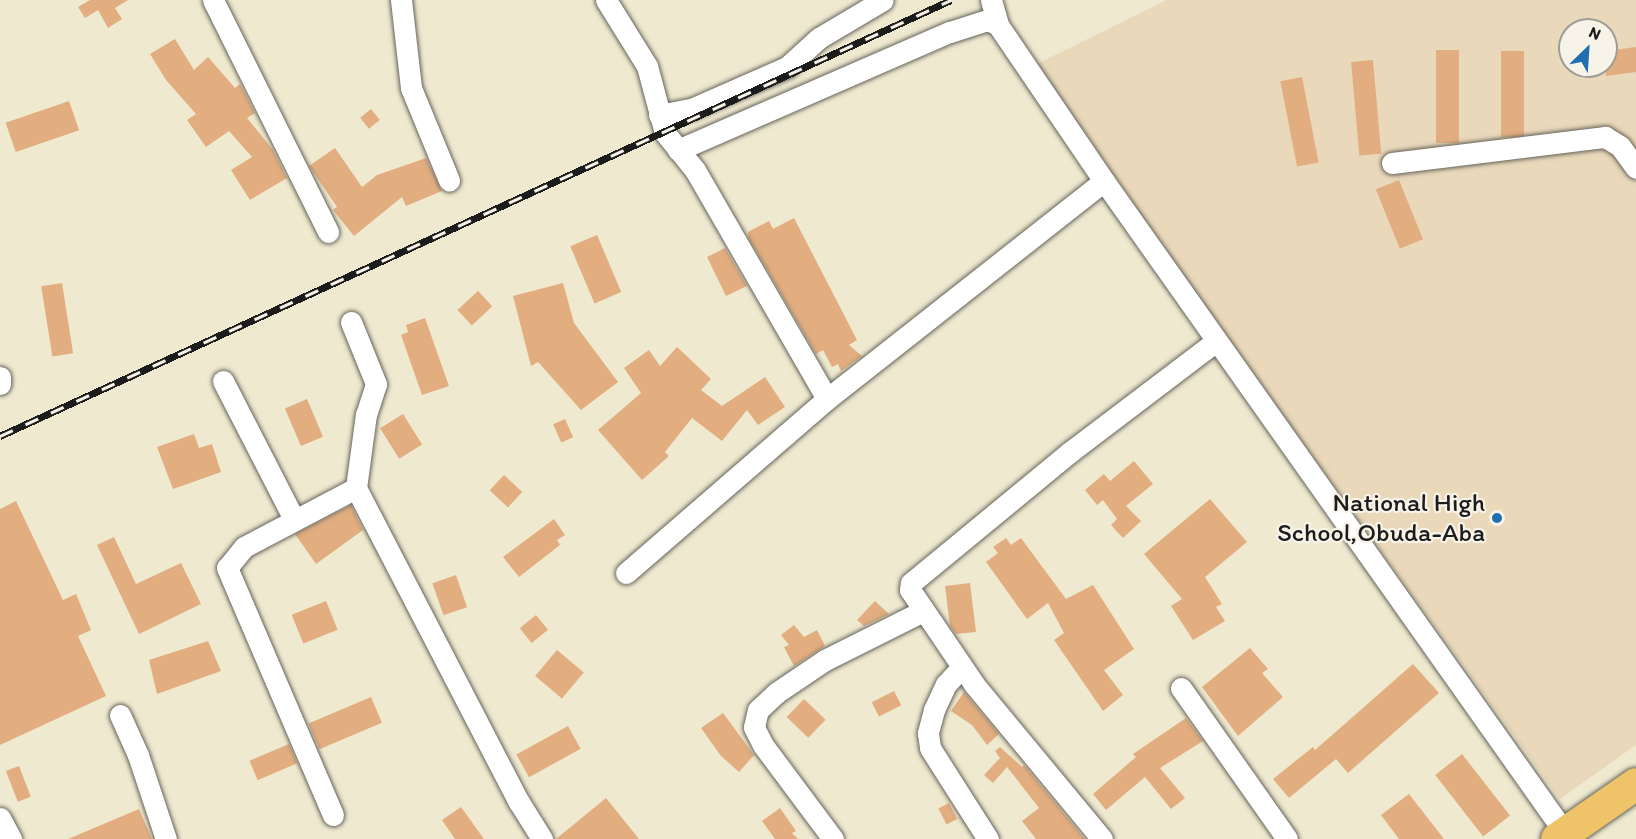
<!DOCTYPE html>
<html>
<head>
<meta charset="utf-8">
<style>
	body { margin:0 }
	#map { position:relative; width:1636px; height:839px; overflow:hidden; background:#efe9d0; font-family:Itim,sans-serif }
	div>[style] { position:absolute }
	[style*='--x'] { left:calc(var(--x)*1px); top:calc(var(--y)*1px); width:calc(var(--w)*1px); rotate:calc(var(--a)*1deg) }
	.built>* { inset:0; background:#ead8ba }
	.building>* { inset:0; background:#e2ae80; transform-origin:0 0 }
	.roads { filter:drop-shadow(0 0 2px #66645b) drop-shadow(0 0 2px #66645b) }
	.minor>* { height:21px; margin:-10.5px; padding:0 10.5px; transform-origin:10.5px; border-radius:10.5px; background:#fff }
	.highway>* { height:32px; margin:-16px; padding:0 16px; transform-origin:16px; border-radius:16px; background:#efc469 }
	.rail>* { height:7px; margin-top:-3.5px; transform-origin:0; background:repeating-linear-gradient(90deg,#f7f3e8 0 14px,#1c1c1c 0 28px); box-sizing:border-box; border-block:2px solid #1c1c1c }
	.dots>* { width:16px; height:16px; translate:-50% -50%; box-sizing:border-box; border:3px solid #f7f3e8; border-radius:50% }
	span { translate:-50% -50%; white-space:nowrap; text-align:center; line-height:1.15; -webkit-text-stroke:4.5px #f7f3e8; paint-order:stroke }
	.poi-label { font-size:26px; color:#1c1c1c }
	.right { translate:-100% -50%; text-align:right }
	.north { position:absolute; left:1558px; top:18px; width:60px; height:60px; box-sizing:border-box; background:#f7f3e8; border:2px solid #9f9d96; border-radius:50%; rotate:25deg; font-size:16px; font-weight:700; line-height:24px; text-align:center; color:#1c1c1c }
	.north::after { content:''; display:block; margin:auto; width:21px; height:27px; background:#1f6fb2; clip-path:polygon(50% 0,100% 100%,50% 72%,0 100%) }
</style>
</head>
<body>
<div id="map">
	<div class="built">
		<i style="clip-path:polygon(evenodd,1166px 0,1636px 0,1636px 745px,1560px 799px,1194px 292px,1037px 64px,1166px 0,1570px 30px,1606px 30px,1606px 66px,1570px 66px,1570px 30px)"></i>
	</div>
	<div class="building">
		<i style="clip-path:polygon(90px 0,128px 0,115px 8px,122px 19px,108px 28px,98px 10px,85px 18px,78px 7px)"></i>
		<i style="clip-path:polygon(175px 39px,194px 70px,208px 57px,235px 88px,240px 84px,255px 113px,247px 118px,273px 150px,287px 178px,250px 200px,231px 170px,252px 157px,229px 131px,206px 147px,187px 120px,196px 114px,166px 80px,150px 54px)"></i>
		<i style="clip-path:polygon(1636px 47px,1636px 72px,1606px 76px,1606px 51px)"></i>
		<i style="left:1436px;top:50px;width:23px;height:93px"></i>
		<i style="left:1501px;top:51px;width:23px;height:86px"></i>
		<i style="left:1373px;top:60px;width:94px;height:22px;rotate:85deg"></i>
		<i style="left:1302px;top:77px;width:87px;height:22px;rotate:79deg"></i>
		<i style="left:69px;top:101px;width:31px;height:67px;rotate:71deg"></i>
		<i style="left:371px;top:109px;width:14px;height:14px;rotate:51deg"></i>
		<i style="clip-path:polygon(335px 148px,362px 187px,377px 175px,426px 158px,442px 191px,406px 206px,402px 197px,354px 236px,333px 210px,337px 207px,309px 166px)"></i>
		<i style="left:1399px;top:180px;width:64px;height:25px;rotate:68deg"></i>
		<i style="clip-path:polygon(794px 218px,857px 340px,849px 345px,862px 356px,841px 371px,838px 364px,832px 367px,823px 350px,816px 354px,748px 237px,748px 232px,769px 221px,773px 229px)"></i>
		<i style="left:597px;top:235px;width:62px;height:29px;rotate:67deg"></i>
		<i style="clip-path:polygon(725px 248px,747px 286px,726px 296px,707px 257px)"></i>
		<i style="left:62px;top:283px;width:71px;height:21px;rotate:81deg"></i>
		<i style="clip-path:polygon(563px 283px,574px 323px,618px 382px,581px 410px,538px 362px,531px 366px,513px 296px)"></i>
		<i style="left:478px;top:291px;width:21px;height:28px;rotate:47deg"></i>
		<i style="clip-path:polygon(425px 318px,449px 386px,422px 395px,401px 335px,408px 332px,406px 325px)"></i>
		<i style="clip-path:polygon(677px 347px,711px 379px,701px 390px,722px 406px,765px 377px,785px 407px,758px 425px,747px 410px,722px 441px,692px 418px,665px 452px,669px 456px,642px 480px,598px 430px,641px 393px,624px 368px,649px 350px,660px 366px)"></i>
		<i style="left:307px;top:399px;width:41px;height:24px;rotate:67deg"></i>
		<i style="left:403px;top:414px;width:36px;height:27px;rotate:58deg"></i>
		<i style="left:565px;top:419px;width:20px;height:13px;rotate:66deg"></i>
		<i style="clip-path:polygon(194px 434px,199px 448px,212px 444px,221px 472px,173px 489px,157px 447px)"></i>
		<i style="clip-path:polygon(1134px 461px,1153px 484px,1126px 506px,1141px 521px,1123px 538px,1111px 525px,1117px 519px,1103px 500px,1097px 505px,1085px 490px,1104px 474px,1110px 481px)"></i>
		<i style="left:504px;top:475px;width:25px;height:21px;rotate:43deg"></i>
		<i style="clip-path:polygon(1210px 499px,1247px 542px,1205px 577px,1222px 604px,1216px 607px,1225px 621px,1193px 640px,1171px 606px,1182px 599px,1144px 554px)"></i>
		<i style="clip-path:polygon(16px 501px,63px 600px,76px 594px,91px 630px,78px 636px,106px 696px,0 745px,0 509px)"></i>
		<i style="clip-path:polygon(351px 505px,363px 530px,316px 564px,295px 534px)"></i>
		<i style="clip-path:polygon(554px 519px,565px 535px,557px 540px,560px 545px,519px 577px,503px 557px)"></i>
		<i style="clip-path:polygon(114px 537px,136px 584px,181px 563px,201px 604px,139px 634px,97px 545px)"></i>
		<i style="clip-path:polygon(1006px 538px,1011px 545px,1021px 538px,1066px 599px,1093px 585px,1134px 649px,1104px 670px,1123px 695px,1103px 711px,1054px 640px,1064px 633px,1048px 603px,1027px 619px,986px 562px,998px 553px,993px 547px)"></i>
		<i style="left:456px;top:575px;width:34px;height:25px;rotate:71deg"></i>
		<i style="clip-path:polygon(970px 583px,976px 632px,956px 634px,950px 626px,945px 586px)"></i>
		<i style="left:326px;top:601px;width:31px;height:37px;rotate:68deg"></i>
		<i style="clip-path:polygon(875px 601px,889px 614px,864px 626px,857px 620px)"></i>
		<i style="left:536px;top:615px;width:19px;height:21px;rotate:51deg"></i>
		<i style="clip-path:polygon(794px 625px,804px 637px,817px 630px,825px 646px,794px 666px,784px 647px,789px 645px,781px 635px)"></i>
		<i style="clip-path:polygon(208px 641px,221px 671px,157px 694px,149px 660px)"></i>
		<i style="clip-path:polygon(1250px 648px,1268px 669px,1262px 673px,1283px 697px,1238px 736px,1202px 687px)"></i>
		<i style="left:557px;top:650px;width:35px;height:34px;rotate:40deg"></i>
		<i style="clip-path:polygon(1413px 664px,1439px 693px,1348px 773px,1336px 759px,1289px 798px,1273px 779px,1313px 747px,1315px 750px)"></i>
		<i style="left:894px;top:691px;width:16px;height:25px;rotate:63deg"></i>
		<i style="clip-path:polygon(964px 692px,999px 734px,987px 745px,972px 725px,951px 711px)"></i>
		<i style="left:371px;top:697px;width:28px;height:68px;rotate:67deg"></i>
		<i style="left:804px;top:699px;width:30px;height:25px;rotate:44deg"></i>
		<i style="clip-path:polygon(723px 713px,754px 755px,739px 772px,721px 756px,701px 728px)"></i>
		<i style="clip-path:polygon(1186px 718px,1203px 741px,1160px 768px,1185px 798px,1171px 809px,1145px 777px,1106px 810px,1093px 794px,1136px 757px,1133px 754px)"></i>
		<i style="left:568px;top:726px;width:26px;height:59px;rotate:61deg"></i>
		<i style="left:289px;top:744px;width:21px;height:43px;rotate:67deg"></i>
		<i style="clip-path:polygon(1000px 747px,1022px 767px,1024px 765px,1085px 839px,1036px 839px,1022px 821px,1039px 808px,1007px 767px,993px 783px,984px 775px,1000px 758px,995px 751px)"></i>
		<i style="left:1462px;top:754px;width:78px;height:34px;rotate:52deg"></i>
		<i style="left:19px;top:766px;width:33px;height:14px;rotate:69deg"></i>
		<i style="clip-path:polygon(1409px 794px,1444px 839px,1399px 839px,1381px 815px)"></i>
		<i style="clip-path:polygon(606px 798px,639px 839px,556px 839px)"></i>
		<i style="left:949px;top:803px;width:18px;height:12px;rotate:63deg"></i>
		<i style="clip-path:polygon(461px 807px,484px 839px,455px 839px,442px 820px)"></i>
		<i style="clip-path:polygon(780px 808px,796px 831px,792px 833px,798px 839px,775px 839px,762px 821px)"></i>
		<i style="clip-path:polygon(139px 809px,152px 839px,68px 839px)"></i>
	</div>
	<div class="roads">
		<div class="minor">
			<i style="--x:213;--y:0;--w:259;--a:63.6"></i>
			<i style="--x:401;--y:0;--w:89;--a:83.5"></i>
			<i style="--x:411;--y:88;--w:100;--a:67.6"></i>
			<i style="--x:606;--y:0;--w:78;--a:58.2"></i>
			<i style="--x:647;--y:66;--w:69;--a:75"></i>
			<i style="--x:665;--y:133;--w:48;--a:51"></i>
			<i style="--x:695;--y:170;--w:264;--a:60"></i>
			<i style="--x:991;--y:0;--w:26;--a:74"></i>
			<i style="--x:998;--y:25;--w:189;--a:55.8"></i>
			<i style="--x:1104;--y:181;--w:799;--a:54.74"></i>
			<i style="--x:659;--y:115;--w:33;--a:-11"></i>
			<i style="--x:691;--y:109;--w:105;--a:-23.6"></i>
			<i style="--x:787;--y:67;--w:43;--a:-42.2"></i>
			<i style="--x:819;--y:38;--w:74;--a:-30.7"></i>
			<i style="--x:678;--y:150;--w:296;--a:-23.5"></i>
			<i style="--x:950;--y:32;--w:40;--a:-18"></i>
			<i style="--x:988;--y:20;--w:11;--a:27"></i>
			<i style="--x:1392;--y:163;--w:215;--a:-7"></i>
			<i style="--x:1605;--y:137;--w:17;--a:31"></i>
			<i style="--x:1620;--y:146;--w:27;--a:54"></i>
			<i style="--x:351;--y:322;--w:67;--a:68"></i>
			<i style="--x:376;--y:384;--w:32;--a:108"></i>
			<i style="--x:366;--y:414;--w:75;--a:97.7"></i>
			<i style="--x:356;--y:488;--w:354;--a:62.6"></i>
			<i style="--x:519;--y:802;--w:44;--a:58.1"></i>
			<i style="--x:0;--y:377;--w:7;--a:90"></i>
			<i style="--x:223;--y:381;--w:155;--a:62.8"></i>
			<i style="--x:626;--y:573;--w:266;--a:-40.9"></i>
			<i style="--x:827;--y:399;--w:352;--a:-38.2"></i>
			<i style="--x:962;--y:667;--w:23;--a:133"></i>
			<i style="--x:946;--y:684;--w:29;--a:115"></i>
			<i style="--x:934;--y:710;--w:24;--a:105"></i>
			<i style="--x:928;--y:733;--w:15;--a:82"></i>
			<i style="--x:930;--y:748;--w:108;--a:57.5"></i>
			<i style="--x:1181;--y:688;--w:184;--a:54.9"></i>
			<i style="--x:120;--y:715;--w:44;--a:65.8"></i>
			<i style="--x:138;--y:755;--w:89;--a:71.6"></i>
			<i style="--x:333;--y:815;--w:269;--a:-113.2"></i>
			<i style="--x:227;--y:568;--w:27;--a:-51"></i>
			<i style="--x:244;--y:547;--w:127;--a:-27.8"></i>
			<i style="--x:0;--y:818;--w:24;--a:62"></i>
			<i style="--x:833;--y:839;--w:117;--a:-126.7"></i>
			<i style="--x:763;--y:745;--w:20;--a:-117"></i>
			<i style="--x:754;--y:727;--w:17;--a:-77"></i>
			<i style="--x:758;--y:710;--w:25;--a:-43"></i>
			<i style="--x:776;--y:693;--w:59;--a:-34"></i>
			<i style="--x:825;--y:660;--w:110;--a:-26.6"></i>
			<i style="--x:1102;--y:839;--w:201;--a:-129.6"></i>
			<i style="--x:974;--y:684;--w:114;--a:-124.2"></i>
			<i style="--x:910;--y:590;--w:7;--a:-82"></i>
			<i style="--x:911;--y:583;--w:206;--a:-39.5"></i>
			<i style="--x:1070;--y:452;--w:183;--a:-37.2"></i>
		</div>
		<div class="highway">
			<i style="--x:1557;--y:839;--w:96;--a:-34.8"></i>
		</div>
	</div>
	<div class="rail">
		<i style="--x:0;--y:436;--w:1046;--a:-24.63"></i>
	</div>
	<div class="dots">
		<i style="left:1497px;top:518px;background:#1f6fb2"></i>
	</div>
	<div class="poi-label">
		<span class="right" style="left:1485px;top:518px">National High<br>School,Obuda-Aba</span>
	</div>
	<div class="north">N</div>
</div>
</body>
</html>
